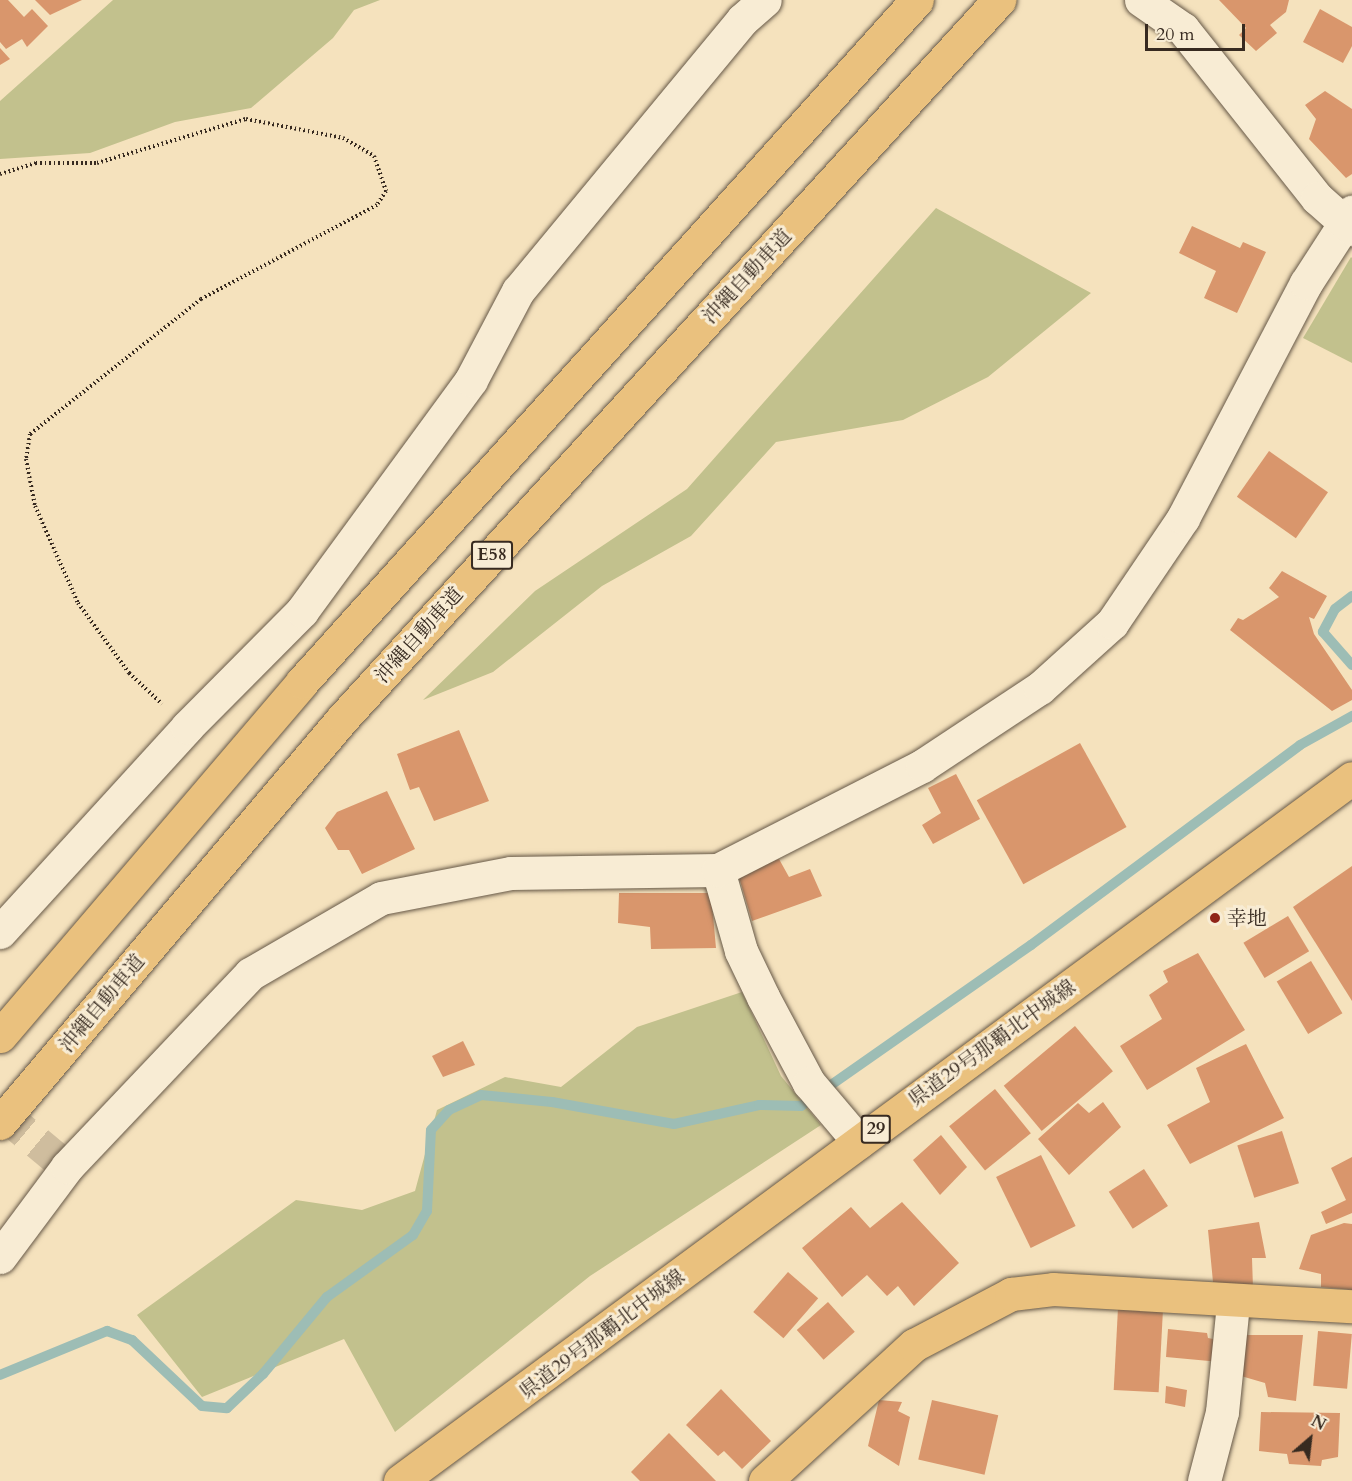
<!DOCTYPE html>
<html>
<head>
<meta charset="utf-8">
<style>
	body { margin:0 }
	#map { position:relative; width:1352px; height:1481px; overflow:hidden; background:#f5e2bd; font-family:Cardo,"Noto Serif JP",serif }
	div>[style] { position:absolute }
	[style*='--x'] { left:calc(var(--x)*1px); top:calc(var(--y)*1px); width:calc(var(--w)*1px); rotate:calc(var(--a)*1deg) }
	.green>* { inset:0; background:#c2c18d }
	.stream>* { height:10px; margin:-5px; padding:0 5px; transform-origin:5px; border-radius:5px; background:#9dbdb5 }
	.building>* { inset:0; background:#d9966c; transform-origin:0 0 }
	.street-tunnel>* { height:33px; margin-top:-16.5px; transform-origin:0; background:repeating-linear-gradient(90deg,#cfbd9e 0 33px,transparent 0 49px) }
	.path>* { height:4px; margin-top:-2px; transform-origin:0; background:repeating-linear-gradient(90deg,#372a20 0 1.5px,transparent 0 4.5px) }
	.roads { filter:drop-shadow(0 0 2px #665847) drop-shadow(0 0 2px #665847) }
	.street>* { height:33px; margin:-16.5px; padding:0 16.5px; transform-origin:16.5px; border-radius:16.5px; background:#f8ecd4 }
	.secondary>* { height:33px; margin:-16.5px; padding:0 16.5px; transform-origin:16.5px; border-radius:16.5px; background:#f8ecd4 }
	.primary>* { height:33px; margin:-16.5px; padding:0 16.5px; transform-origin:16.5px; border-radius:16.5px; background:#eac17e }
	.highway>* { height:33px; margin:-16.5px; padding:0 16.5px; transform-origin:16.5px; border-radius:16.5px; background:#eac17e }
	.dots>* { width:16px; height:16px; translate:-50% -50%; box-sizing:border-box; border:3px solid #f8ecd4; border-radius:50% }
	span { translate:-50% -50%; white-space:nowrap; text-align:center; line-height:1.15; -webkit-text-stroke:6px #f8ecd4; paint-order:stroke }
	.shield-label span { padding:2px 4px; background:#f8ecd4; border:2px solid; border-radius:4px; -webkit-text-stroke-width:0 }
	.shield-label { font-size:18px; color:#372a20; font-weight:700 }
	.street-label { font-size:20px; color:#372a20 }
	.poi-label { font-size:20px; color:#372a20 }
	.left { translate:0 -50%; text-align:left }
	.north { position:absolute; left:1280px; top:1409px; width:60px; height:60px; -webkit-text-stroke:4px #f8ecd4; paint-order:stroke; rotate:28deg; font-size:16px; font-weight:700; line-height:24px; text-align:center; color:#372a20 }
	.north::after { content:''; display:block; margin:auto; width:21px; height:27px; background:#372a20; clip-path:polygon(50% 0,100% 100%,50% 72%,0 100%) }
	.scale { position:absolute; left:1145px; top:24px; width:100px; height:27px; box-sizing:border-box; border:3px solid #372a20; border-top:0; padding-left:8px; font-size:18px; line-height:21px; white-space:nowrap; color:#372a20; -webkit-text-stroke:4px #f8ecd4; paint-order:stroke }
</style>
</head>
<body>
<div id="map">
	<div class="green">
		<i style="clip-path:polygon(113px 0,380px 0,354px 10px,333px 38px,251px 108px,175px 122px,90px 153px,0 159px,0 101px)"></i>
		<i style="clip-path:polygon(936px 208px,1091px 293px,988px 377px,903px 420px,776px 442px,691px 536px,602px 586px,493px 672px,423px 700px,535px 591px,687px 489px)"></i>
		<i style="clip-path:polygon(1351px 257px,1352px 258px,1352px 363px,1303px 338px)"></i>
		<i style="clip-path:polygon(742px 992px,781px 1076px,821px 1125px,590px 1276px,395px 1432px,344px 1339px,202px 1397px,137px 1315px,296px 1200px,362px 1210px,415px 1191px,437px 1110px,505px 1077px,561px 1087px,637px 1027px)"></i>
	</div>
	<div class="stream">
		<i style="--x:1352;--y:596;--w:21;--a:143"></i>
		<i style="--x:1335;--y:609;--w:26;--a:118"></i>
		<i style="--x:1323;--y:632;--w:44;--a:48.7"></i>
		<i style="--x:0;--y:1375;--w:116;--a:-22.4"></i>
		<i style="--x:107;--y:1331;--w:27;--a:20"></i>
		<i style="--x:132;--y:1340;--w:96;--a:43.3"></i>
		<i style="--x:202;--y:1406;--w:25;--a:5"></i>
		<i style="--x:227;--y:1408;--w:50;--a:-43.4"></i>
		<i style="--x:263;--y:1374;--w:100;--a:-50.3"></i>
		<i style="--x:327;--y:1297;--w:106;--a:-35.8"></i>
		<i style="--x:413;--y:1235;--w:28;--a:-60"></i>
		<i style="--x:427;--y:1211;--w:81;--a:-87.2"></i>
		<i style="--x:431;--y:1130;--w:27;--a:-48"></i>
		<i style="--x:449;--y:1110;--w:35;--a:-25"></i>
		<i style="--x:481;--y:1095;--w:71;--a:5.6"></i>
		<i style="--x:552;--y:1102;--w:124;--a:10.2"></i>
		<i style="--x:674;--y:1124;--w:87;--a:-12.6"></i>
		<i style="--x:759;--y:1105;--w:42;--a:1.4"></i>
		<i style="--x:801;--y:1106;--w:281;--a:-35"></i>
		<i style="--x:1031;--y:945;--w:335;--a:-36.6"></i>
		<i style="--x:1300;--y:745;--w:60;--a:-29.1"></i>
	</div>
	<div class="building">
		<i style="clip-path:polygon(0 0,8px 0,24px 17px,32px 9px,48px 26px,27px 47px,22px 39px,6px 49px,0 42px)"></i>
		<i style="clip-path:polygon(35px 0,82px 0,50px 15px)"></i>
		<i style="clip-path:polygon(1219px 0,1289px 0,1286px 12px,1270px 25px,1277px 33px,1256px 51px,1239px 35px,1246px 28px)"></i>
		<i style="clip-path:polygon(1320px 9px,1352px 27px,1352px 46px,1343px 63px,1303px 42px)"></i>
		<i style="clip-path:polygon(0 48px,10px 59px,0 65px)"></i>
		<i style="clip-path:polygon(1325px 91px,1352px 109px,1352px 174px,1346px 178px,1309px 139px,1316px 119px,1305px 105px)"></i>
		<i style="clip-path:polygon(1192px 226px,1240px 248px,1243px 242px,1266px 252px,1237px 313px,1204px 298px,1216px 271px,1179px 253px)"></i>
		<i style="left:1269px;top:451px;width:72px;height:56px;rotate:35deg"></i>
		<i style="clip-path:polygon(1282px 571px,1327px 596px,1314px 619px,1309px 617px,1314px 634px,1352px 690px,1352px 700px,1332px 711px,1230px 630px,1238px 618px,1243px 620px,1279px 597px,1269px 588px)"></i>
		<i style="clip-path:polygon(459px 730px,489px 801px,434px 821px,419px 787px,410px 790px,397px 754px)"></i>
		<i style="left:1080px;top:743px;width:96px;height:118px;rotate:61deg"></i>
		<i style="clip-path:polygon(956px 774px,980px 819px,933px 844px,922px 825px,941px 813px,928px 788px)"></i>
		<i style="clip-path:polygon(387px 791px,415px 849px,362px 874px,349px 850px,338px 850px,325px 828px,337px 812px)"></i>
		<i style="clip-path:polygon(779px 859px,789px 877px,810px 869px,822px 896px,752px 921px,738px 874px)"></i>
		<i style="clip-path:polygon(1352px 866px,1352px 1001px,1293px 907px)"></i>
		<i style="clip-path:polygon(619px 893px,711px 893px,716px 948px,651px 949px,650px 927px,618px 923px)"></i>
		<i style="left:1288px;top:916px;width:41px;height:52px;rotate:59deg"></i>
		<i style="clip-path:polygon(1198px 953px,1245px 1030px,1147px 1090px,1120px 1046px,1162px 1019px,1149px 995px,1168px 982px,1163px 971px)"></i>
		<i style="left:1311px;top:961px;width:61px;height:40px;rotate:59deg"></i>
		<i style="left:1075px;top:1026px;width:59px;height:93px;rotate:50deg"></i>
		<i style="clip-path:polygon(463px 1041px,475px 1065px,443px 1077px,432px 1056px)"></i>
		<i style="clip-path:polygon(1246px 1044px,1284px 1118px,1190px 1164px,1167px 1125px,1210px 1102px,1196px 1068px)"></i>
		<i style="left:995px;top:1089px;width:57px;height:59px;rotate:51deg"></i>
		<i style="clip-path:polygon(1103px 1102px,1121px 1127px,1069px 1175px,1038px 1139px,1078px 1103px,1089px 1113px)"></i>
		<i style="left:1282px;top:1131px;width:55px;height:47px;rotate:72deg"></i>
		<i style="clip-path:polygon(941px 1135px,967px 1167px,940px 1195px,913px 1160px)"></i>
		<i style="left:1041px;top:1155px;width:79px;height:50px;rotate:64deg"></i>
		<i style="clip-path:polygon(1352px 1157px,1352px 1213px,1326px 1224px,1321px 1212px,1346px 1200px,1331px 1168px)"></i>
		<i style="left:1144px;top:1169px;width:44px;height:42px;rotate:57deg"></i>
		<i style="clip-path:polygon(902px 1202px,959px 1263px,914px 1306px,898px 1286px,887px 1296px,867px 1275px,842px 1297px,802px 1248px,851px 1207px,870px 1228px)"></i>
		<i style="clip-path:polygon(1259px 1222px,1266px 1258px,1252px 1258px,1253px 1288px,1213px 1282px,1208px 1230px)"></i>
		<i style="clip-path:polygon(1344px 1223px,1352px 1224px,1352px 1290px,1321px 1287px,1321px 1274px,1299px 1269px,1311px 1235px)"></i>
		<i style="left:788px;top:1272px;width:40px;height:53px;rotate:41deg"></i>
		<i style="left:828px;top:1302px;width:40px;height:42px;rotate:48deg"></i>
		<i style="left:1118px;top:1308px;width:45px;height:82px;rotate:3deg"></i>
		<i style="clip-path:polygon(1168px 1329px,1207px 1333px,1208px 1338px,1223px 1341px,1220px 1362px,1166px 1357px)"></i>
		<i style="left:1318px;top:1331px;width:34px;height:55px;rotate:5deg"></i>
		<i style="clip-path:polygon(1244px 1335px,1303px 1335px,1296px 1401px,1268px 1397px,1265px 1383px,1241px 1376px)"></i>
		<i style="clip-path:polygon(1166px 1386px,1187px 1390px,1185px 1407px,1165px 1403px)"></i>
		<i style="clip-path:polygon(721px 1389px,771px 1441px,742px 1469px,724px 1451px,718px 1456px,686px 1425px)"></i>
		<i style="clip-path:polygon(879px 1400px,902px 1402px,898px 1411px,910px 1417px,899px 1466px,868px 1446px)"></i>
		<i style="left:932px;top:1400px;width:68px;height:61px;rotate:13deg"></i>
		<i style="clip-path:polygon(1261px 1412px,1340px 1413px,1338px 1457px,1322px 1460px,1321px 1466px,1289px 1464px,1287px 1454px,1259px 1451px)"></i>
		<i style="clip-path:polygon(669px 1433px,716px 1481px,640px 1481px,631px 1472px)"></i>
	</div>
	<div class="street-tunnel">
		<i style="--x:0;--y:1111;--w:87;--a:39.9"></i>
	</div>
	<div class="path">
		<i style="--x:0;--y:174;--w:38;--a:-17"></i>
		<i style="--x:36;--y:163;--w:61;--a:0"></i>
		<i style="--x:97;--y:163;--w:155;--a:-16.5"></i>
		<i style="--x:246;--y:119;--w:99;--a:11.1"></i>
		<i style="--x:343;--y:138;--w:36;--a:30"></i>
		<i style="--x:374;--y:156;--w:37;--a:71"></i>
		<i style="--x:386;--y:191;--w:17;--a:123"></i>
		<i style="--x:377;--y:205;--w:200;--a:151.9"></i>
		<i style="--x:201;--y:299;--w:218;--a:141.7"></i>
		<i style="--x:30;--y:434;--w:25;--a:99"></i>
		<i style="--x:26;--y:459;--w:48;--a:79.2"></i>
		<i style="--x:35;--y:506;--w:106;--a:66.1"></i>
		<i style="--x:78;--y:603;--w:87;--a:53.9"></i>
		<i style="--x:129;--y:673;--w:45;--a:43.2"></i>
	</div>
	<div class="roads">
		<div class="street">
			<i style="--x:718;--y:870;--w:84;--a:74.1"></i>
			<i style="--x:741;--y:951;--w:51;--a:64.4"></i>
			<i style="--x:763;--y:997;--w:98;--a:61.9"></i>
			<i style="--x:809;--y:1083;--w:77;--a:49.7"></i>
			<i style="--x:0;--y:932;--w:277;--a:-47.6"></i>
			<i style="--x:187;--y:727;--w:163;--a:-45.2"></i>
			<i style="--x:302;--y:611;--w:286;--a:-53.8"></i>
			<i style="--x:471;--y:380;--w:101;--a:-62.2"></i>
			<i style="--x:518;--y:291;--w:352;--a:-50.4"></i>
			<i style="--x:742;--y:20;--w:30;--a:-41"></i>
			<i style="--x:0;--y:1257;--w:112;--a:-53.3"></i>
			<i style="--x:67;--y:1167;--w:266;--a:-46.5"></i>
			<i style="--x:250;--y:974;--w:151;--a:-30.1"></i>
			<i style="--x:381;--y:898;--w:132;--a:-10.9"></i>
			<i style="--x:511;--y:873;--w:207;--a:-0.8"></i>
			<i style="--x:718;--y:870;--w:229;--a:-27"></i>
			<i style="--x:922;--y:766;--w:141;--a:-33.5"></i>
			<i style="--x:1040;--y:688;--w:97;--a:-42.1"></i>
			<i style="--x:1112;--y:623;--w:127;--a:-55.9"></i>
			<i style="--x:1183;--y:518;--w:265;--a:-62.4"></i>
			<i style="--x:1306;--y:283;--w:85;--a:-57.1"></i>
			<i style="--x:1204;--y:1481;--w:71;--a:-75.4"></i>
			<i style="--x:1222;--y:1412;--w:110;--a:-84.2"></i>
		</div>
		<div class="secondary">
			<i style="--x:1141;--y:0;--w:51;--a:34.6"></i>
			<i style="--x:1183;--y:29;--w:216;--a:51.6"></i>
			<i style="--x:1317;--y:198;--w:47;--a:41.5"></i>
		</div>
		<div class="primary">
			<i style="--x:400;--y:1481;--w:1183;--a:-36.44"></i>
			<i style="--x:765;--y:1481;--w:202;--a:-42.4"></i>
			<i style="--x:914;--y:1345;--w:110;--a:-27.7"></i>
			<i style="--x:1011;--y:1294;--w:42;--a:-6.8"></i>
			<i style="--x:1053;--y:1289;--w:299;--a:3.3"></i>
		</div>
		<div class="highway">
			<i style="--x:0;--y:1036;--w:465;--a:-49.5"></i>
			<i style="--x:302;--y:682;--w:918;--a:-47.96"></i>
			<i style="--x:0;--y:1123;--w:531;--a:-49.74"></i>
			<i style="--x:343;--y:718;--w:973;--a:-47.58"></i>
		</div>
	</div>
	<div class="dots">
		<i style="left:1215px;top:918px;background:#8f2418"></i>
	</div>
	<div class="shield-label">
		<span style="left:492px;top:555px">E58</span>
		<span style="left:876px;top:1129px">29</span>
	</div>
	<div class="street-label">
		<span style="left:747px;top:276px;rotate:-47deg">沖縄自動車道</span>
		<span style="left:419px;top:635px;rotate:-48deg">沖縄自動車道</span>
		<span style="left:102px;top:1003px;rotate:-50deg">沖縄自動車道</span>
		<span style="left:992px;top:1043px;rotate:-36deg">県道29号那覇北中城線</span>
		<span style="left:602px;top:1334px;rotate:-37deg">県道29号那覇北中城線</span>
	</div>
	<div class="poi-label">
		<span class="left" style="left:1227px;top:918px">幸地</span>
	</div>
	<div class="north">N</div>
	<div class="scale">20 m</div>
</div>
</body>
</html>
